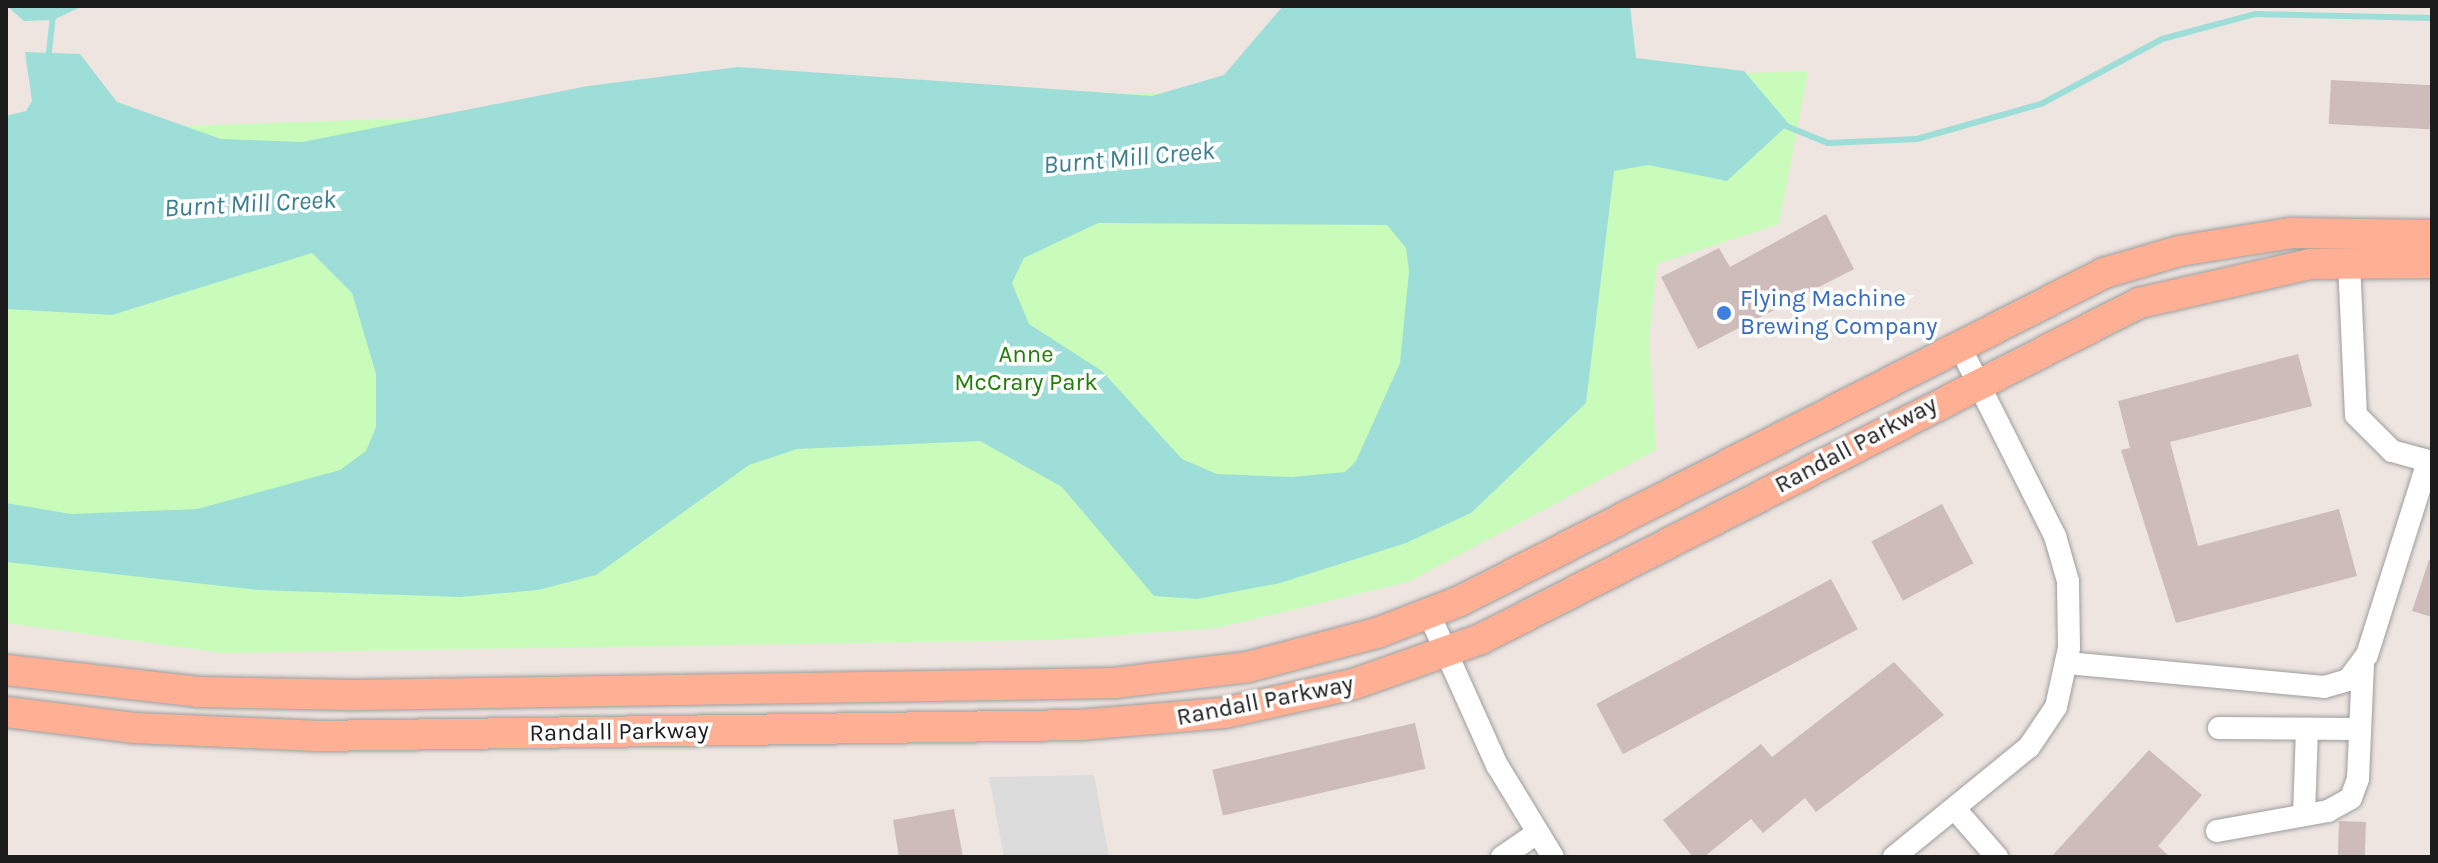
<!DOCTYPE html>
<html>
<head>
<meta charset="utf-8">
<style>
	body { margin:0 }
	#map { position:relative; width:2438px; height:863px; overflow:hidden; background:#eee5e1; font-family:Karla,sans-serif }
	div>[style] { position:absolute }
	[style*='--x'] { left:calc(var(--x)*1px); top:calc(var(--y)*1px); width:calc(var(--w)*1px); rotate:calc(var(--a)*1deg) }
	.park>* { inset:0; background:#c9fcba }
	.parking>* { inset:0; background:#dcdcdc }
	.water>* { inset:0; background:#9eded9 }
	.stream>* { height:6px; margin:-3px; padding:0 3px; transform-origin:3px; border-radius:3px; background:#9eded9 }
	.building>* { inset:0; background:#cebcba; transform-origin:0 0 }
	.roads { filter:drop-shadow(0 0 2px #9d9d9d) drop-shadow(0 0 2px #9d9d9d) }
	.minor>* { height:22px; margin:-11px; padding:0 11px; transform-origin:11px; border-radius:11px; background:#fff }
	.major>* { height:30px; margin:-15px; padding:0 15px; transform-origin:15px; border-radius:15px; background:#ffb094 }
	.dots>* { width:22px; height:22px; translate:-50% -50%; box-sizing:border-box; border:4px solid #fff; border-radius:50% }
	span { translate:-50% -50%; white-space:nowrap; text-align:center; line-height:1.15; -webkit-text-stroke:7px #fff; paint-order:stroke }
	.shop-label { font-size:24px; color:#366cbe }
	.left { translate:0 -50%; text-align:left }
	.park-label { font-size:24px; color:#207e06 }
	.street-label { font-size:24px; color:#1c1c1c }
	.water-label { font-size:26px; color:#3a7f8f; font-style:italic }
	.frame { position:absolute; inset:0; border:8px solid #1c1c1c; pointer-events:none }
</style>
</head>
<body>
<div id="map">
	<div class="park">
		<i style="clip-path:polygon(1808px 71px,1779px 224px,1657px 264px,1649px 339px,1656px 450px,1408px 582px,1217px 628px,1054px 640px,223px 653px,6px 623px,6px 132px)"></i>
	</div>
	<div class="parking">
		<i style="clip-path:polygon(1094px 775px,1109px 857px,1004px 857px,989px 777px)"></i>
	</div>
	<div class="water">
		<i style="clip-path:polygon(7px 6px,83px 6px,53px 20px,24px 21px)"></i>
		<i style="clip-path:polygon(evenodd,1283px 6px,1630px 6px,1636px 58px,1744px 71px,1789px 124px,1727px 181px,1648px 165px,1614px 171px,1586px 403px,1471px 513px,1406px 543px,1280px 583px,1197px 599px,1154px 596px,1062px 487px,980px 441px,797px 449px,749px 465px,596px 575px,538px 590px,460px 597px,258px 590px,6px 562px,6px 503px,71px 514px,197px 509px,340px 470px,366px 451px,376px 427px,376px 374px,352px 293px,312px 253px,112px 315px,6px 309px,6px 116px,26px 111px,32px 101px,25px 52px,80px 54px,117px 102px,221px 139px,302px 142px,588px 86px,738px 67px,1152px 96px,1224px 75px,1283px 6px,1098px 223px,1387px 225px,1406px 248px,1409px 271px,1400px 363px,1356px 461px,1345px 472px,1291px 477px,1217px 474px,1182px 459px,1102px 371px,1029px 324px,1012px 283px,1024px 258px,1098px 223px)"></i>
	</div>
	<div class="stream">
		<i style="--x:49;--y:52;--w:46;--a:-83.8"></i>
		<i style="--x:1781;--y:124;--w:51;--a:22"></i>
		<i style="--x:1828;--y:143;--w:89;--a:-2.6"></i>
		<i style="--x:1917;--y:139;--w:129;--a:-15.8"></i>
		<i style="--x:2041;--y:104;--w:137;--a:-28.2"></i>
		<i style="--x:2162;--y:39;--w:96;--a:-15"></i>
		<i style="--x:2255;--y:14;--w:177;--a:1.3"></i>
	</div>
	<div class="building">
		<i style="left:2331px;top:80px;width:101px;height:44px;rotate:3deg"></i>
		<i style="clip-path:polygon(1826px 214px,1854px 269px,1698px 349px,1661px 277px,1719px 248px,1730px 267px)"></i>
		<i style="clip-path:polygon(2298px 354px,2312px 406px,2170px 442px,2198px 546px,2339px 509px,2357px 576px,2176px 623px,2121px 450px,2130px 448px,2118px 401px)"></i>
		<i style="left:1942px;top:504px;width:67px;height:80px;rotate:62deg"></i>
		<i style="clip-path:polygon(2429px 560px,2432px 560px,2432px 617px,2412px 611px)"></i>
		<i style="left:1831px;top:579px;width:57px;height:266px;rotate:62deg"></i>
		<i style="clip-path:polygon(1894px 662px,1944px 715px,1816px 812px,1805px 798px,1763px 833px,1751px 819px,1704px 857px,1693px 857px,1663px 820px,1761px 744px,1772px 757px)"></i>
		<i style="left:1415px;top:723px;width:47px;height:208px;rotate:77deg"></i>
		<i style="clip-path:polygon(2149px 750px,2202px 795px,2158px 846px,2170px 857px,2051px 857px)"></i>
		<i style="clip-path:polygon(954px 809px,963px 857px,899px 857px,893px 820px)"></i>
		<i style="left:2339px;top:821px;width:27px;height:34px;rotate:2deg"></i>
	</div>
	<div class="roads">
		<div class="minor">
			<i style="--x:2349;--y:262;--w:153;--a:87.4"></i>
			<i style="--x:2356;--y:415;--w:51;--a:45"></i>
			<i style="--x:2392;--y:451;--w:41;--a:15.4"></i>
			<i style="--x:1429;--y:614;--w:166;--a:65.8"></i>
			<i style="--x:1497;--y:765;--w:108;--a:58.7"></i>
			<i style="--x:2067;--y:663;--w:258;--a:5.3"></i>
			<i style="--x:2324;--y:687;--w:25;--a:-16"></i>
			<i style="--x:2348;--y:680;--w:31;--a:-53"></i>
			<i style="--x:2367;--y:655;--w:203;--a:-72.5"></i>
			<i style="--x:2219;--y:728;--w:141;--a:0.4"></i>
			<i style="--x:1955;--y:809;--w:64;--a:48.8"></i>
			<i style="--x:2304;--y:815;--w:86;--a:-88"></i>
			<i style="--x:2217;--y:831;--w:113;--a:-10.2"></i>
			<i style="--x:2328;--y:811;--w:26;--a:-29"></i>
			<i style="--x:2351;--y:798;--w:20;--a:-70"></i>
			<i style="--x:2358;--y:779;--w:114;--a:-87.5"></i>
			<i style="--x:1502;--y:857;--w:42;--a:-34.4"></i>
			<i style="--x:1894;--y:857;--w:174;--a:-39.2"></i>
			<i style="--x:2029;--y:747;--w:48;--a:-56"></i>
			<i style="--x:2056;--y:707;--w:60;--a:-77.6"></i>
			<i style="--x:2069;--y:648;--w:67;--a:-90.9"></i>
			<i style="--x:2068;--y:581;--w:47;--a:-106.1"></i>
			<i style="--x:2055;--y:536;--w:216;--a:-116.7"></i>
		</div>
		<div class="major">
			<i style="--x:6;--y:670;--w:194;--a:6.5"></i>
			<i style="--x:199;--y:692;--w:154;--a:1.1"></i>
			<i style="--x:353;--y:695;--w:761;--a:-0.9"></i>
			<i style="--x:1114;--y:683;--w:135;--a:-6.8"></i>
			<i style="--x:1248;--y:667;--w:133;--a:-14.8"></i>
			<i style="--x:1377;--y:633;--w:89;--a:-21.1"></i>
			<i style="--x:1460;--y:601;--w:723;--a:-26.99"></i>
			<i style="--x:2104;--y:273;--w:78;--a:-16.3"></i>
			<i style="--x:2179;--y:251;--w:113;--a:-9.1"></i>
			<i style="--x:2291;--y:233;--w:141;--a:0.8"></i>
			<i style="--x:6;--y:712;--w:129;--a:7.1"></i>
			<i style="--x:134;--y:728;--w:180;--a:2.5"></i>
			<i style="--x:314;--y:736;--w:766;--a:-0.82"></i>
			<i style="--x:1080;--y:725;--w:144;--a:-4.8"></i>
			<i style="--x:1224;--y:713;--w:133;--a:-12.6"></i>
			<i style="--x:1354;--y:684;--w:135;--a:-19.5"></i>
			<i style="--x:1481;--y:639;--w:739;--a:-27.05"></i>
			<i style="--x:2139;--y:303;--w:175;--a:-12.8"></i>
			<i style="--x:2310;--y:264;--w:122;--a:-0.5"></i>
		</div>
	</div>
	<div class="dots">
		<i style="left:1724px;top:313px;background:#3f7fe0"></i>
	</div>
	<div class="shop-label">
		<span class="left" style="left:1740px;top:313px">Flying Machine<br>Brewing Company</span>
	</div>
	<div class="park-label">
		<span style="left:1026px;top:369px">Anne<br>McCrary Park</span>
	</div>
	<div class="street-label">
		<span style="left:1856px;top:445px;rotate:-28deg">Randall Parkway</span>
		<span style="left:1265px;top:701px;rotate:-11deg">Randall Parkway</span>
		<span style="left:619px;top:732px;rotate:-1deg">Randall Parkway</span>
	</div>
	<div class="water-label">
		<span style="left:1129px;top:158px;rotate:-5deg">Burnt Mill Creek</span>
		<span style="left:250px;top:204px;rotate:-3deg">Burnt Mill Creek</span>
	</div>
	<div class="frame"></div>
</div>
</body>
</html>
